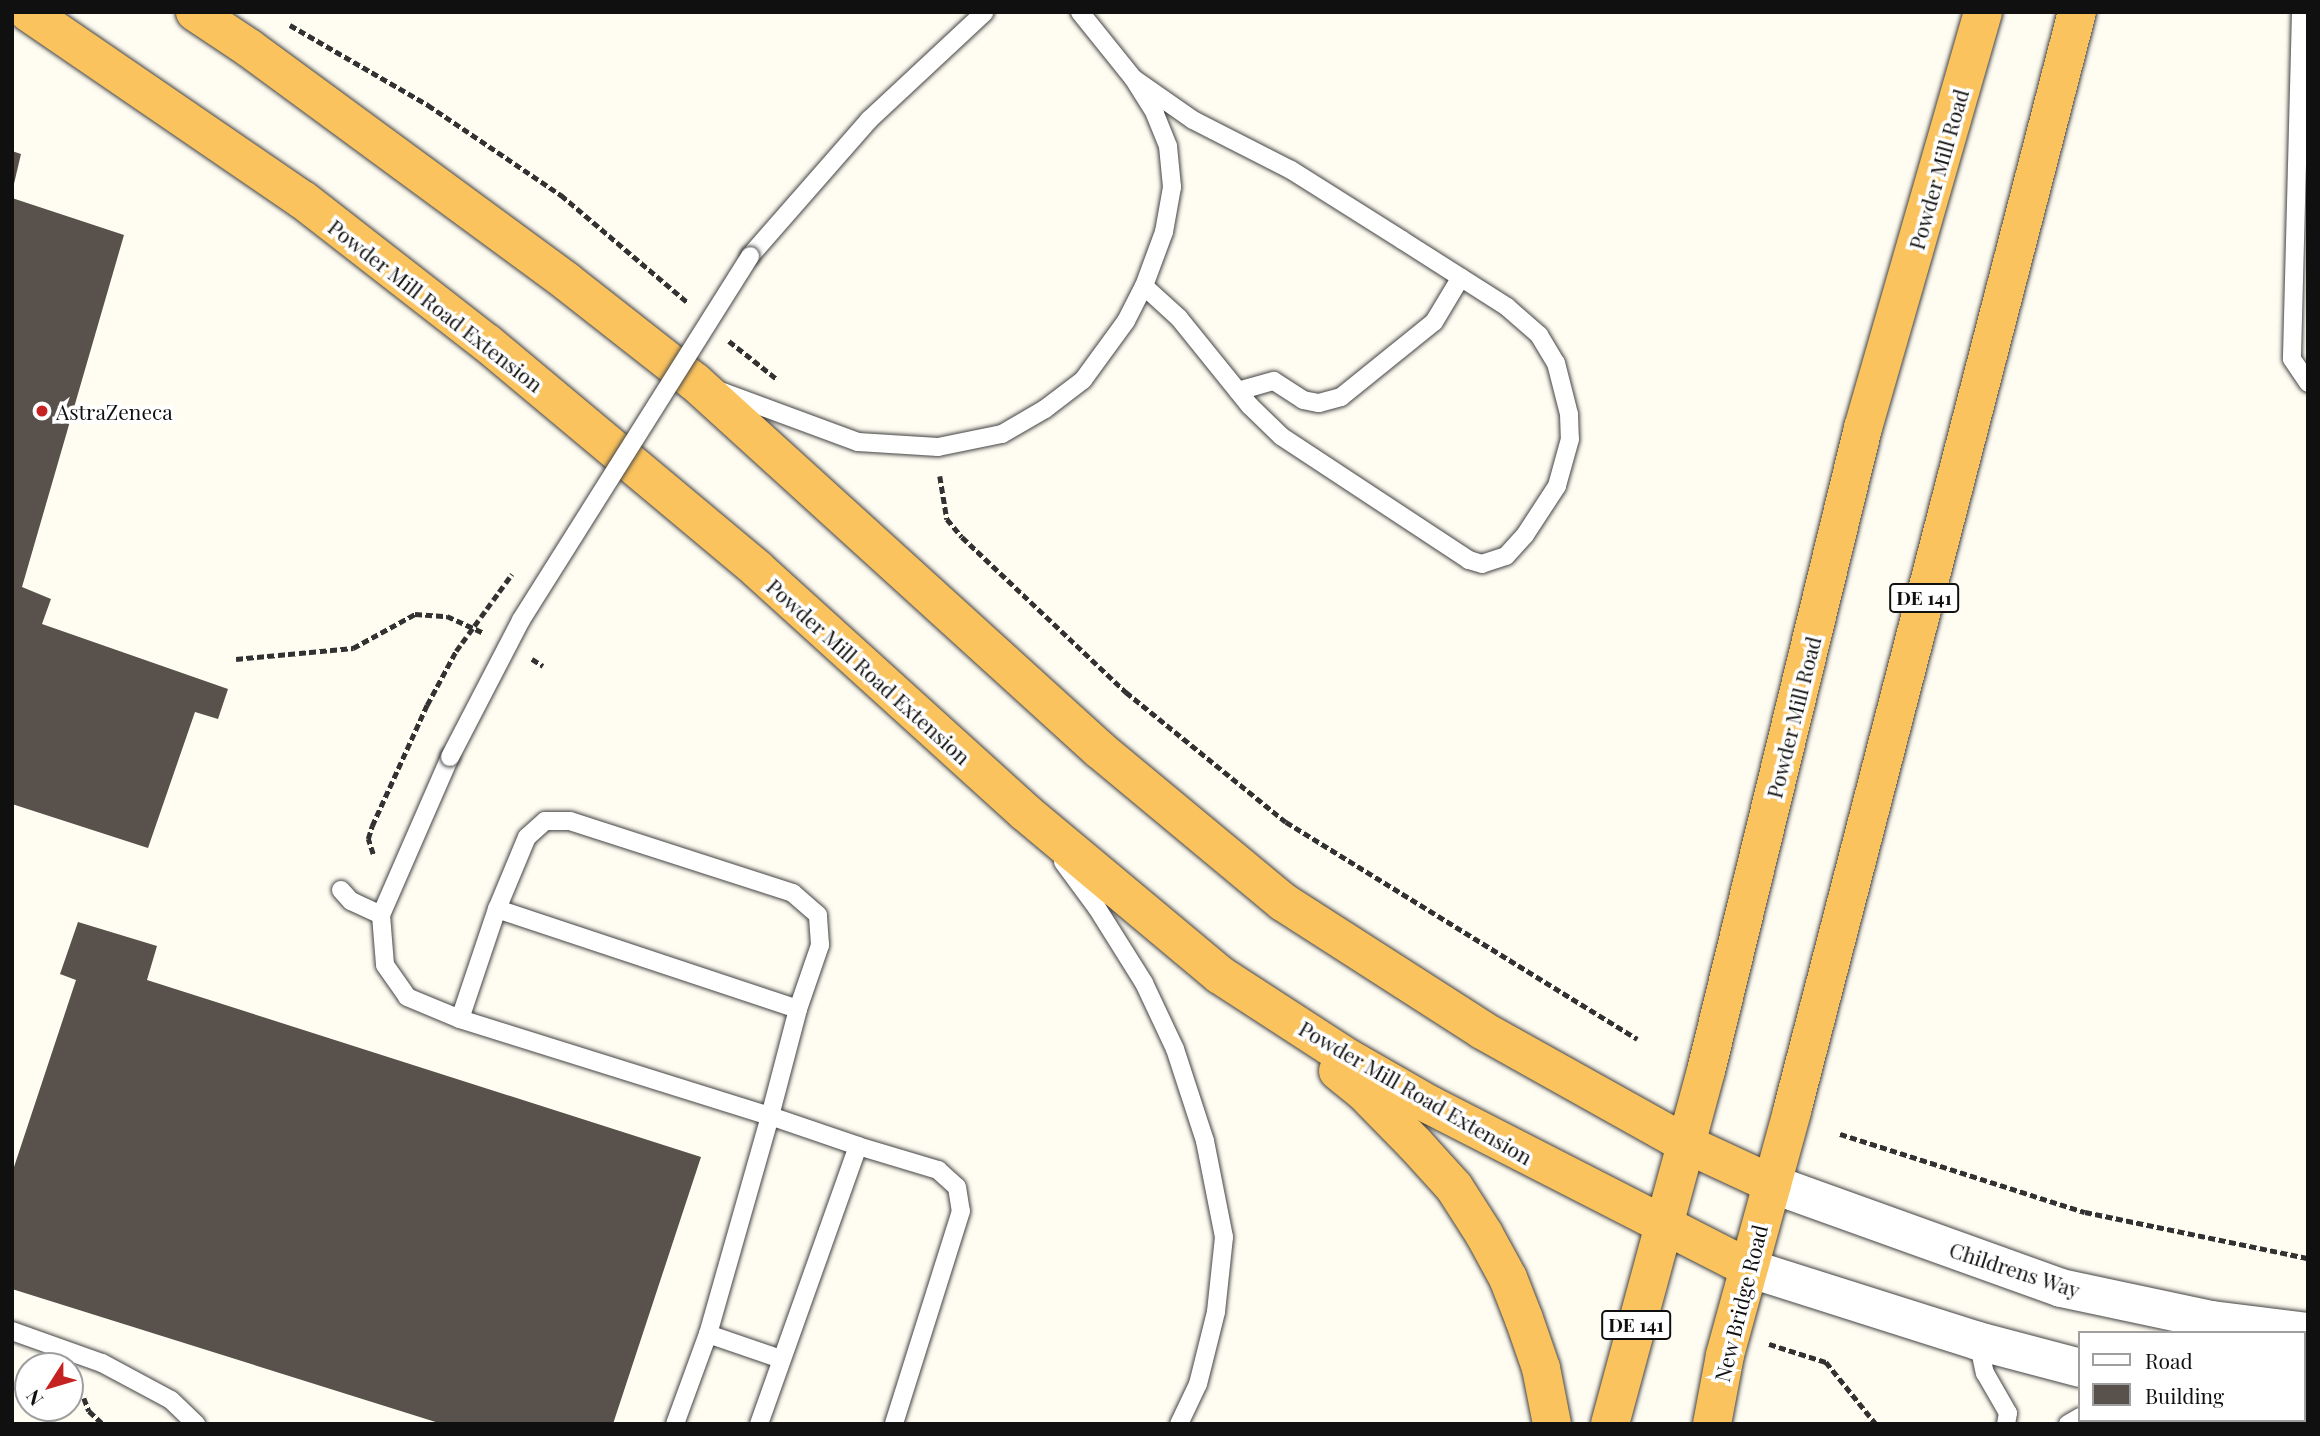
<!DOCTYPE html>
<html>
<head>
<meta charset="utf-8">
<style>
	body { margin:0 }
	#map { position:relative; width:2320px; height:1436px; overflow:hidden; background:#fffdf2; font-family:"Playfair Display",serif }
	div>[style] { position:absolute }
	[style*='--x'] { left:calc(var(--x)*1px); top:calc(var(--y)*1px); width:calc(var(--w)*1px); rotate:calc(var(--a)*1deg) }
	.building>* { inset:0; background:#59514b }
	.path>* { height:4.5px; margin-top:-2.25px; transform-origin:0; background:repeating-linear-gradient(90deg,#323232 0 7px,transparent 0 10.5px) }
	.roads { filter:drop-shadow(0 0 2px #434343) drop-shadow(0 0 2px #434343) }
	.service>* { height:18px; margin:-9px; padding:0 9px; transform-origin:9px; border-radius:9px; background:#fff }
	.tertiary>* { height:38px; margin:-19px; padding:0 19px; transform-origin:19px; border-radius:19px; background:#fff }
	.trunk>* { height:38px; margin:-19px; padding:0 19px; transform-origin:19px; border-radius:19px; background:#fac35e }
	.path-bridge>* { height:4.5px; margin-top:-2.25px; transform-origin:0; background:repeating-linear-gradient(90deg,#323232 0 7px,transparent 0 10.5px) }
	.bridges { filter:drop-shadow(0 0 2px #434343) drop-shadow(0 0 2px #434343) }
	.service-bridge>* { height:18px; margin:-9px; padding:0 9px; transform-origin:9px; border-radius:9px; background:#fff }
	.dots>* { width:19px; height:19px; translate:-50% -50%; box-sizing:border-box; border:4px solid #fff; border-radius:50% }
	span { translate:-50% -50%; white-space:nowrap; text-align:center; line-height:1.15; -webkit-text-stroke:7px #fff; paint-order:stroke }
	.shield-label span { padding:2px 5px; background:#fff; border:2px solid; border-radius:5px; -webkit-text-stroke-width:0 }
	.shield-label { font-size:19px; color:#101010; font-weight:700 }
	.street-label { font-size:21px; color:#101010 }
	.poi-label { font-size:21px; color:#101010 }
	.left { translate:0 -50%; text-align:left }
	.frame { position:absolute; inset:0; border:14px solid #101010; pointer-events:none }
	.legend { position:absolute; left:2078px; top:1331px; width:228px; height:91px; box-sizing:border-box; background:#fff; border:2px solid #9f9f9f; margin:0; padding:9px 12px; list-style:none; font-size:21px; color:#101010 }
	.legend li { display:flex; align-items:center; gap:14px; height:35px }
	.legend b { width:35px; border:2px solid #9f9f9f }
	.north { position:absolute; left:14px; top:1352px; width:70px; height:70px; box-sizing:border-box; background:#fff; border:2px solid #9f9f9f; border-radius:50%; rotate:233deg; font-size:19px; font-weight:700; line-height:28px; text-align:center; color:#101010 }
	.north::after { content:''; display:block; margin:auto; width:24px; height:32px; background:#c52222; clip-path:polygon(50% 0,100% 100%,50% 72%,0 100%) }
</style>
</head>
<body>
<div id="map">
	<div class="building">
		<i style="clip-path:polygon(12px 151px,21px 154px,13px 188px,12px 188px)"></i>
		<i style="clip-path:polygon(12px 198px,124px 235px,22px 587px,51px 599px,42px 624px,228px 689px,218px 719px,195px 712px,148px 848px,12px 804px)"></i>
		<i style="clip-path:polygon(78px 922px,157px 946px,147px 980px,701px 1157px,613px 1424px,442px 1424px,12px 1289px,12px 1173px,76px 980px,60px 974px)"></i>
	</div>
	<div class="path">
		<i style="--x:290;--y:25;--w:160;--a:30.1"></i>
		<i style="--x:428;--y:105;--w:161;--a:34.1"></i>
		<i style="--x:561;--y:195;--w:165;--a:40.3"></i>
		<i style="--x:729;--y:341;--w:61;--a:38.4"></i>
		<i style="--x:940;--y:476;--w:44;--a:80.8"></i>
		<i style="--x:947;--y:519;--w:23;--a:50"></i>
		<i style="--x:962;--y:537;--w:226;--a:43.4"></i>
		<i style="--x:1126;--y:692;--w:206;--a:39.1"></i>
		<i style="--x:1286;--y:822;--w:413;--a:31.7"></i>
		<i style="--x:236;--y:659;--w:118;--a:-5.4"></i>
		<i style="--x:353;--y:648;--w:71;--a:-28.7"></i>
		<i style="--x:415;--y:614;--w:32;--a:4"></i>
		<i style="--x:447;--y:616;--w:41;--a:24.7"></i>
		<i style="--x:532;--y:659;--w:13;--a:32"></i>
		<i style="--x:373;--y:854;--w:16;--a:-108"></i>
		<i style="--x:368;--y:839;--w:14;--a:-73"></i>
		<i style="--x:372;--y:826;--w:133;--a:-65.6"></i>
		<i style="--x:1840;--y:1134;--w:257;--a:17.7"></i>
		<i style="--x:2085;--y:1212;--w:228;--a:11.7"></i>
		<i style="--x:1769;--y:1344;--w:60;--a:17.5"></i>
		<i style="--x:1826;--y:1362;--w:80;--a:51.1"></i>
		<i style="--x:84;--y:1398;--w:14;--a:69"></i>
		<i style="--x:89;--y:1411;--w:19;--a:43"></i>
	</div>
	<div class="roads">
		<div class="service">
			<i style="--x:2301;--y:12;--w:347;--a:91.5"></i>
			<i style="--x:2292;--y:359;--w:29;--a:56"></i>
			<i style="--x:1133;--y:78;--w:73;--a:35"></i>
			<i style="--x:1193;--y:120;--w:110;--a:27"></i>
			<i style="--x:1291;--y:170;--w:131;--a:32.2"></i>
			<i style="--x:1402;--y:240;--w:125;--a:32.5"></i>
			<i style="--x:1507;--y:307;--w:43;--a:41.2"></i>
			<i style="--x:1539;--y:335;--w:33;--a:59"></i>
			<i style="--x:1556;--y:363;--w:53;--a:75.7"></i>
			<i style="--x:1569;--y:414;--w:25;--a:88"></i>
			<i style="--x:1570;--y:439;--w:49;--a:105.5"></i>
			<i style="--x:1557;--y:486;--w:59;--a:123.1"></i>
			<i style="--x:1525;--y:535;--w:28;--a:132"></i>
			<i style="--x:1506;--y:556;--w:25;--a:162"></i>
			<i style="--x:1482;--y:564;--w:14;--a:-163"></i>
			<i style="--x:1469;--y:560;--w:225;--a:-146.6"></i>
			<i style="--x:1281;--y:436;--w:43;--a:-135.9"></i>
			<i style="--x:1250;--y:406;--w:113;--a:-128.9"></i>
			<i style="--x:1179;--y:318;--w:47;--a:-137.6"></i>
			<i style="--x:750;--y:256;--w:181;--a:-48.8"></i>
			<i style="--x:869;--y:120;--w:158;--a:-43"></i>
			<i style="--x:720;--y:391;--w:147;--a:20.3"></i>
			<i style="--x:858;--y:442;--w:80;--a:3.6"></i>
			<i style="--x:938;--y:447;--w:65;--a:-11.5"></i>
			<i style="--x:1002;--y:434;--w:50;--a:-30.2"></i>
			<i style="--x:1045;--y:409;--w:48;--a:-37.3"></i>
			<i style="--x:1083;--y:380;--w:73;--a:-53.9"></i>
			<i style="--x:1126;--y:321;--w:39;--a:-63"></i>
			<i style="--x:1144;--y:286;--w:58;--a:-69.7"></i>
			<i style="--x:1164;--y:232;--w:46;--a:-79.9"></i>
			<i style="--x:1172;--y:187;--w:41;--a:-95.6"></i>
			<i style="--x:1168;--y:146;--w:35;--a:-112"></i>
			<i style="--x:1155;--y:113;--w:41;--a:-122.2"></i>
			<i style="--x:1133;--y:78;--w:85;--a:-128.8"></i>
			<i style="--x:1238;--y:391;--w:37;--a:-16"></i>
			<i style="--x:1274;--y:381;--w:35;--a:33"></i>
			<i style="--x:1303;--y:400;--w:16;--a:11"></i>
			<i style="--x:1319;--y:403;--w:23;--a:-15"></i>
			<i style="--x:1341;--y:397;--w:119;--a:-38.9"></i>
			<i style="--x:1434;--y:322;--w:52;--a:-59"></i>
			<i style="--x:450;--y:757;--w:172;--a:113.6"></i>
			<i style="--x:381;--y:915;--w:50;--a:85.4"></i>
			<i style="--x:385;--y:965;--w:39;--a:55"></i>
			<i style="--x:407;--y:997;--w:57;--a:22.5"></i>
			<i style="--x:1063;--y:862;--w:57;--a:53.5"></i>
			<i style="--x:1097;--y:908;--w:89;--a:57.9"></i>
			<i style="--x:1144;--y:983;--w:73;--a:64.8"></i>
			<i style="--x:1175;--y:1049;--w:97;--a:71.9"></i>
			<i style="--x:1205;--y:1141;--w:98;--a:78.8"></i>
			<i style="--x:1224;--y:1237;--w:75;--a:96.1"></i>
			<i style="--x:1216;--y:1312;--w:74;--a:104"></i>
			<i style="--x:1198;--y:1384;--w:44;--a:115.4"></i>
			<i style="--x:341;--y:890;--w:15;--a:48"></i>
			<i style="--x:351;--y:901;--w:33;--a:25"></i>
			<i style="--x:497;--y:909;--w:317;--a:18.4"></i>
			<i style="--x:12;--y:1331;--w:96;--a:19.6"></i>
			<i style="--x:102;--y:1363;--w:78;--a:28.2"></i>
			<i style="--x:171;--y:1400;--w:35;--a:44"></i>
			<i style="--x:708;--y:1334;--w:227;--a:-74.1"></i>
			<i style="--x:770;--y:1116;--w:111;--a:-75.3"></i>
			<i style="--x:798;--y:1009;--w:68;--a:-71"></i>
			<i style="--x:820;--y:945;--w:30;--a:-94"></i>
			<i style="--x:818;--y:915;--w:33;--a:-139"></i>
			<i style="--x:793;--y:893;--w:234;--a:-162.1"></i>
			<i style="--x:570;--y:821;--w:25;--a:180"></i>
			<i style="--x:545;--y:821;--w:24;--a:138"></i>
			<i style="--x:527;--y:837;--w:78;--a:112.6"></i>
			<i style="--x:497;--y:909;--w:116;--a:108.6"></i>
			<i style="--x:460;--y:1019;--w:325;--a:17.4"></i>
			<i style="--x:770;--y:1116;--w:93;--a:18.8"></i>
			<i style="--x:1978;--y:1341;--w:33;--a:78"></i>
			<i style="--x:1985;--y:1373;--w:46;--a:60.1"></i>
			<i style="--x:2008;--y:1413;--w:11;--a:100"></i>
			<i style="--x:675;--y:1424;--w:96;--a:-69.9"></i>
			<i style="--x:708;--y:1334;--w:77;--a:18.9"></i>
			<i style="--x:759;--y:1424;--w:295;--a:-70.4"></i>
			<i style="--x:858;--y:1146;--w:84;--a:16.7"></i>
			<i style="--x:938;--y:1170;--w:25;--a:42"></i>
			<i style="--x:957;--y:1187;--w:24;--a:81"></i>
			<i style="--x:961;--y:1211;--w:223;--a:107.5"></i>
			<i style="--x:2068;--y:1424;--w:14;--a:-30"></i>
		</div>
		<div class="tertiary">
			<i style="--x:1772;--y:1184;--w:307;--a:19.8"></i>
			<i style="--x:2061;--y:1288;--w:154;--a:12"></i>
			<i style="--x:2212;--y:1320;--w:97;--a:7.1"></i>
			<i style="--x:1748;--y:1268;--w:241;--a:17.6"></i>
			<i style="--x:1978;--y:1341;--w:106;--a:14.8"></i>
			<i style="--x:2295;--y:1420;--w:13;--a:13"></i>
		</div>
		<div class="trunk">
			<i style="--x:28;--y:12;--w:333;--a:34.4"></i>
			<i style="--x:303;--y:200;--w:233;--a:37.9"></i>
			<i style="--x:487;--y:343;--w:352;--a:39.9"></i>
			<i style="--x:757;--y:569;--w:362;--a:42.2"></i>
			<i style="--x:1025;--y:812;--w:254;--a:39.9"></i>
			<i style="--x:1220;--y:975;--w:153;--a:33"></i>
			<i style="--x:1348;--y:1058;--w:95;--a:29.8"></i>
			<i style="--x:1430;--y:1105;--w:357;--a:27.1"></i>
			<i style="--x:195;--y:12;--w:65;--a:33.7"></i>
			<i style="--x:249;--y:48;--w:393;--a:36.3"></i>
			<i style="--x:566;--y:281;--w:164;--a:38.1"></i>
			<i style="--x:695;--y:382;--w:547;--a:42.26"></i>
			<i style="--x:1100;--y:750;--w:238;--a:39.7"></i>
			<i style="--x:1283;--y:902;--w:237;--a:32.7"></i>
			<i style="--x:1482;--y:1030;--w:234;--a:29.2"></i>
			<i style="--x:1686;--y:1144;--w:95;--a:24.9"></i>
			<i style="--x:1338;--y:1071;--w:33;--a:39"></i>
			<i style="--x:1364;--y:1092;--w:73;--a:45.6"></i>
			<i style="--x:1415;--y:1144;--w:58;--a:47.8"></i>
			<i style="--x:1454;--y:1187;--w:56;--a:57.4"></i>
			<i style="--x:1484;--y:1234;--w:50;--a:61.4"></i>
			<i style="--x:1508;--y:1278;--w:44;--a:68.7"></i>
			<i style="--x:1524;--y:1319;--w:52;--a:70.9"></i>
			<i style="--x:1541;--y:1368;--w:57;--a:78.9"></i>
			<i style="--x:1610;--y:1424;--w:366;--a:-74.8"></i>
			<i style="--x:1706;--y:1071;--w:662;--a:-76.28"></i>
			<i style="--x:1863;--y:428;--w:433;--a:-73.9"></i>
			<i style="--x:1712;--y:1424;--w:70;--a:-79.3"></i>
			<i style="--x:1725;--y:1355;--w:253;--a:-74.6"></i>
			<i style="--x:1792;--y:1111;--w:1135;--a:-75.46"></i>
		</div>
	</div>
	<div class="path-bridge">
		<i style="--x:427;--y:705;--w:61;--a:-61.8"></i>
		<i style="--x:456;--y:651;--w:95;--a:-54"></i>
	</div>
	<div class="bridges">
		<div class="service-bridge">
			<i style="--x:450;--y:757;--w:154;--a:-62.6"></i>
			<i style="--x:521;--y:620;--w:430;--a:-57.8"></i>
		</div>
	</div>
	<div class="dots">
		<i style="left:42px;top:411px;background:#c52222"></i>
	</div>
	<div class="shield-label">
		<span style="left:1924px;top:598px">DE 141</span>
		<span style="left:1636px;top:1325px">DE 141</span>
	</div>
	<div class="street-label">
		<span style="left:1938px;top:169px;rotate:-74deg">Powder Mill Road</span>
		<span style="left:436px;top:305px;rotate:38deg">Powder Mill Road Extension</span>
		<span style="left:869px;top:671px;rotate:42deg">Powder Mill Road Extension</span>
		<span style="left:1793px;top:717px;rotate:-76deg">Powder Mill Road</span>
		<span style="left:1416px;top:1092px;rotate:30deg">Powder Mill Road Extension</span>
		<span style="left:2015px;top:1269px;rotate:18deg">Childrens Way</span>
		<span style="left:1740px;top:1303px;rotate:-76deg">New Bridge Road</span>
	</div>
	<div class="poi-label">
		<span class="left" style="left:56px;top:411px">AstraZeneca</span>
	</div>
	<div class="frame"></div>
	<ul class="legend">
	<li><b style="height:9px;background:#fff"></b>Road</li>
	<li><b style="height:19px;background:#59514b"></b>Building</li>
	</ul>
	<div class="north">N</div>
</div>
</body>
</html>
